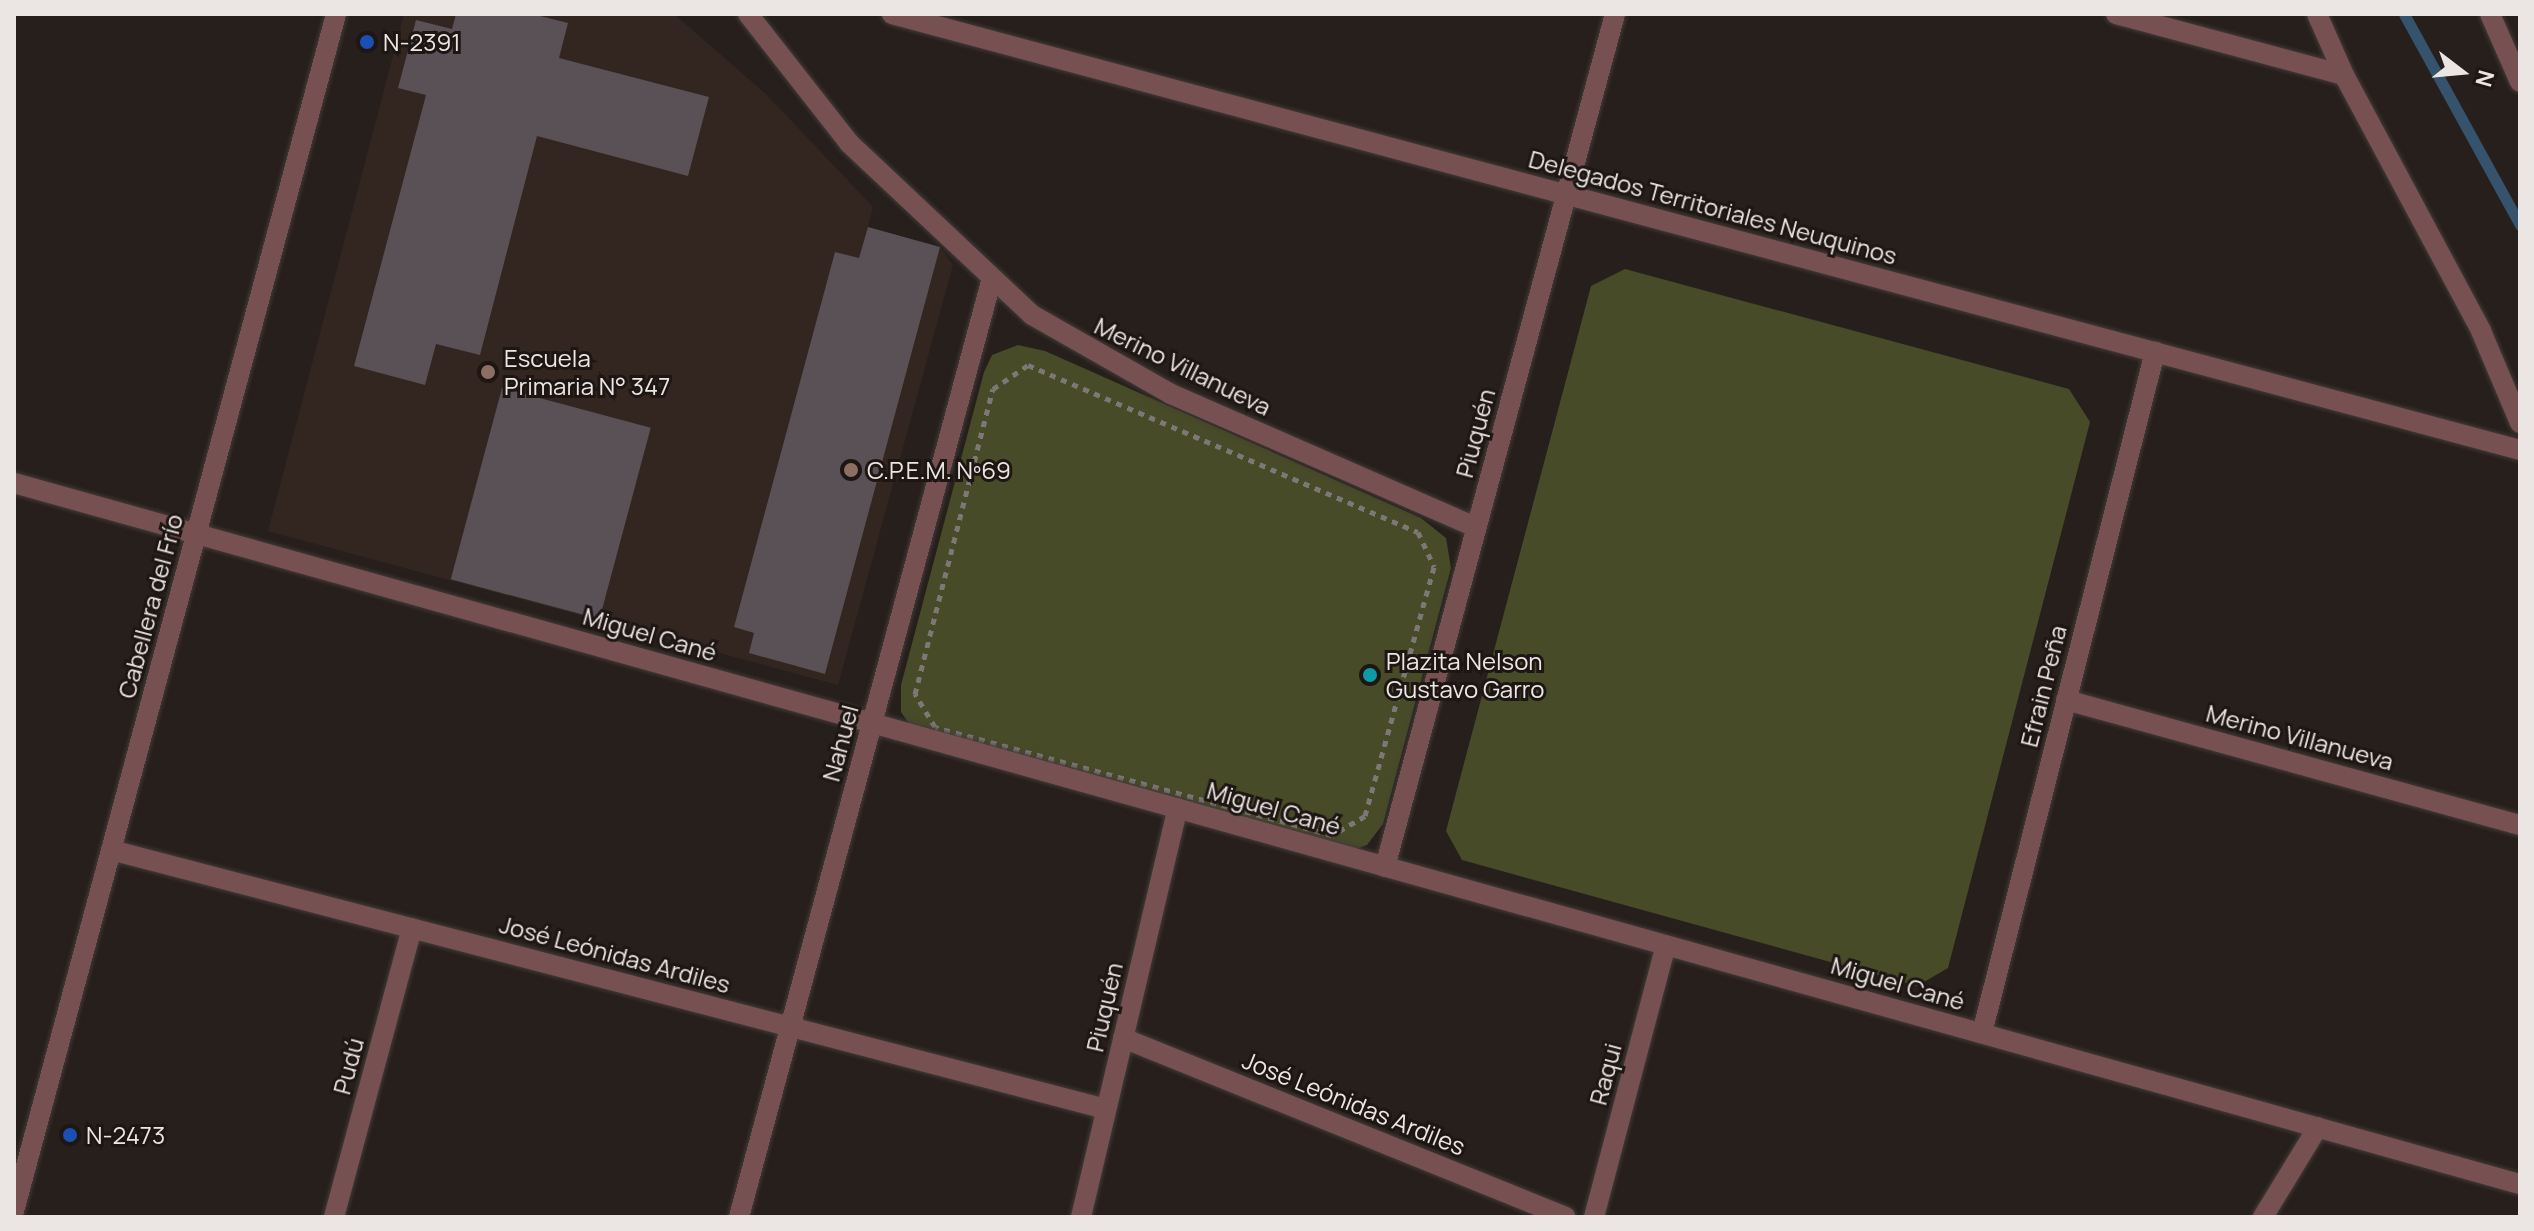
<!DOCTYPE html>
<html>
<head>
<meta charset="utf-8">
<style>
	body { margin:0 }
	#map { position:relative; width:2534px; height:1231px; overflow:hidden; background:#261f1c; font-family:Manrope,sans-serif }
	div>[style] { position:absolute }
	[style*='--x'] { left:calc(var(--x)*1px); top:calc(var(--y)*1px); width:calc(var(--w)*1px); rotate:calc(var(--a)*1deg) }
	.built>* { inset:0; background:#332620 }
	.green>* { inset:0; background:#474b28 }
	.stream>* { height:11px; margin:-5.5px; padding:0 5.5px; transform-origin:5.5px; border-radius:5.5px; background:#35536c }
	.building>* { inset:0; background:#595156; transform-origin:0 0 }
	.path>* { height:5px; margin-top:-2.5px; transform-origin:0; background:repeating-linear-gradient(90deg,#7d7775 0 6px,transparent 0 12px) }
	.roads { filter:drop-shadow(0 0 2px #423b38) drop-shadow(0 0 2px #423b38) }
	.minor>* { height:20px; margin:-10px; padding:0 10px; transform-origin:10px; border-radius:10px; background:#775151 }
	.dots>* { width:22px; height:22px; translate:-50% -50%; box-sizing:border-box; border:4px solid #1d1613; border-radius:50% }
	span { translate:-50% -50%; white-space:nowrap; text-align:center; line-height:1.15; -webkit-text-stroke:6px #1d1613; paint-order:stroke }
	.poi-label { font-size:24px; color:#ebe6e4 }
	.left { translate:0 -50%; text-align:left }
	.street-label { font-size:24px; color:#ebe6e4 }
	.frame { position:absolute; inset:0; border:16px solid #ebe6e4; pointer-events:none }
	.north { position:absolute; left:2422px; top:32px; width:80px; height:80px; -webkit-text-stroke:6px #1d1613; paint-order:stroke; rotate:106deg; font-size:22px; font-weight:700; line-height:32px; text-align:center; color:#ebe6e4 }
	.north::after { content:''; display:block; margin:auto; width:28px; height:36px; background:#ebe6e4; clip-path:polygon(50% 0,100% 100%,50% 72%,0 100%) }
</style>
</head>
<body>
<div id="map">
	<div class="built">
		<i style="clip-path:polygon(404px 14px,674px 14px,766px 94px,873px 207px,868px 227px,940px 247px,953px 265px,838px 685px,268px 531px)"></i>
	</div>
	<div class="green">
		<i style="clip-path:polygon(1625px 269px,2069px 389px,2090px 422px,1948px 968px,1917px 986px,1462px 860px,1446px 831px,1591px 286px)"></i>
		<i style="clip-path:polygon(1018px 345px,1045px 351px,1421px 518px,1446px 538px,1451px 568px,1383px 824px,1367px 845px,1356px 849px,910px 725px,901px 712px,901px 685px,984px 372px,992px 355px)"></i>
	</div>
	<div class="stream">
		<i style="--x:2404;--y:14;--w:241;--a:61.2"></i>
	</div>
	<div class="building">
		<i style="clip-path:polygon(456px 14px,532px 14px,568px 23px,559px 58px,709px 97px,688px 176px,537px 136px,480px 355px,436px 344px,425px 385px,354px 366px,426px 95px,398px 88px,416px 20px,452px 29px)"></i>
		<i style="clip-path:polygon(868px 227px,940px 247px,825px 674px,749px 653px,754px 633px,734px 627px,835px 252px,859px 258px)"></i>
		<i style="left:502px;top:388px;width:154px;height:198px;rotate:15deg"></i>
	</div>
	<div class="path">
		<i style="--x:1028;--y:365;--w:424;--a:23.2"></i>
		<i style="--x:1418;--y:532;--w:38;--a:65"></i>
		<i style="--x:1434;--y:567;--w:258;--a:105.5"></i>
		<i style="--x:1365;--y:816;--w:38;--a:150"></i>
		<i style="--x:1332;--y:835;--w:411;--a:-164.8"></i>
		<i style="--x:935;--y:727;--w:39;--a:-121"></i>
		<i style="--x:915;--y:694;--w:315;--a:-75.7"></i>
		<i style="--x:993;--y:389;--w:42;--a:-34.4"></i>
	</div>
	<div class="roads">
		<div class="minor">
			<i style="--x:748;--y:14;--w:164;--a:51.9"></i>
			<i style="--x:849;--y:143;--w:251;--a:43.2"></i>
			<i style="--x:1032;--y:315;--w:160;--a:29.6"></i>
			<i style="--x:1171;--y:394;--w:333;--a:23.6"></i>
			<i style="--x:892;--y:14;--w:1685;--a:14.99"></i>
			<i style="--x:2116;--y:14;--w:236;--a:15"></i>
			<i style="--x:2317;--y:14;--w:67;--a:66.1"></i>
			<i style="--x:2344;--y:75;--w:290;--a:61.8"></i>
			<i style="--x:2481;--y:331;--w:100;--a:67"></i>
			<i style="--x:2490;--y:14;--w:74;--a:66.2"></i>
			<i style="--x:14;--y:483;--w:2602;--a:15.63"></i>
			<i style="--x:2066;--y:700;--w:471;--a:15.4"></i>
			<i style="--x:111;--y:850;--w:1028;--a:14.59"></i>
			<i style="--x:1385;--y:867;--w:883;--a:-74.91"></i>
			<i style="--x:1982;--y:1033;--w:703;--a:-75.75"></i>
			<i style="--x:1123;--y:1038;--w:477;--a:22"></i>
			<i style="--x:14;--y:1211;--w:1240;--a:-74.94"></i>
			<i style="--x:334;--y:1217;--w:299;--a:-74.9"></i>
			<i style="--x:739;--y:1217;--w:968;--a:-74.92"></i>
			<i style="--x:1081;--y:1217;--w:420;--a:-76.7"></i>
			<i style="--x:1594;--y:1217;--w:281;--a:-75.2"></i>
			<i style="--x:2263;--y:1217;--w:105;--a:-58.6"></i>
		</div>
	</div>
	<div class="dots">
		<i style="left:367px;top:42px;background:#1a4fb4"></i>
		<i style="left:488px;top:372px;background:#8d6e63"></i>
		<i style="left:851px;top:470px;background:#8d6e63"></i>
		<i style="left:1370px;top:675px;background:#0f9aa8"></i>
		<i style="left:70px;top:1135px;background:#1a4fb4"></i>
	</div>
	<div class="poi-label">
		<span class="left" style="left:383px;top:42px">N-2391</span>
		<span class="left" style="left:504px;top:372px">Escuela<br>Primaria N° 347</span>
		<span class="left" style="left:867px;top:470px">C.P.E.M. Nº69</span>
		<span class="left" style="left:1386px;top:675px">Plazita Nelson<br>Gustavo Garro</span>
		<span class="left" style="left:86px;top:1135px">N-2473</span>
	</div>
	<div class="street-label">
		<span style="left:1713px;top:207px;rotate:15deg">Delegados Territoriales Neuquinos</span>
		<span style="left:1183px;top:366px;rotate:26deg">Merino Villanueva</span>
		<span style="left:1475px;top:433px;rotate:-75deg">Piuquén</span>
		<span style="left:150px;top:606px;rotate:-75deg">Cabellera del Frío</span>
		<span style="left:650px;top:634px;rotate:16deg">Miguel Cané</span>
		<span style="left:2043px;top:686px;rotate:-76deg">Efrain Peña</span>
		<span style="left:2300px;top:737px;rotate:15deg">Merino Villanueva</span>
		<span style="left:840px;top:743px;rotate:-75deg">Nahuel</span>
		<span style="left:1274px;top:808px;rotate:16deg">Miguel Cané</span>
		<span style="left:615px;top:954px;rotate:15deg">José Leónidas Ardiles</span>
		<span style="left:1898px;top:983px;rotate:16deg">Miguel Cané</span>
		<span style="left:1104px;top:1007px;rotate:-77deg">Piuquén</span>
		<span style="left:348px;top:1066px;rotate:-75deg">Pudú</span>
		<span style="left:1605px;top:1074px;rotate:-75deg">Raqui</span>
		<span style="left:1354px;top:1103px;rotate:22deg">José Leónidas Ardiles</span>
	</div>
	<div class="frame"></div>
	<div class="north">N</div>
</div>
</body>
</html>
